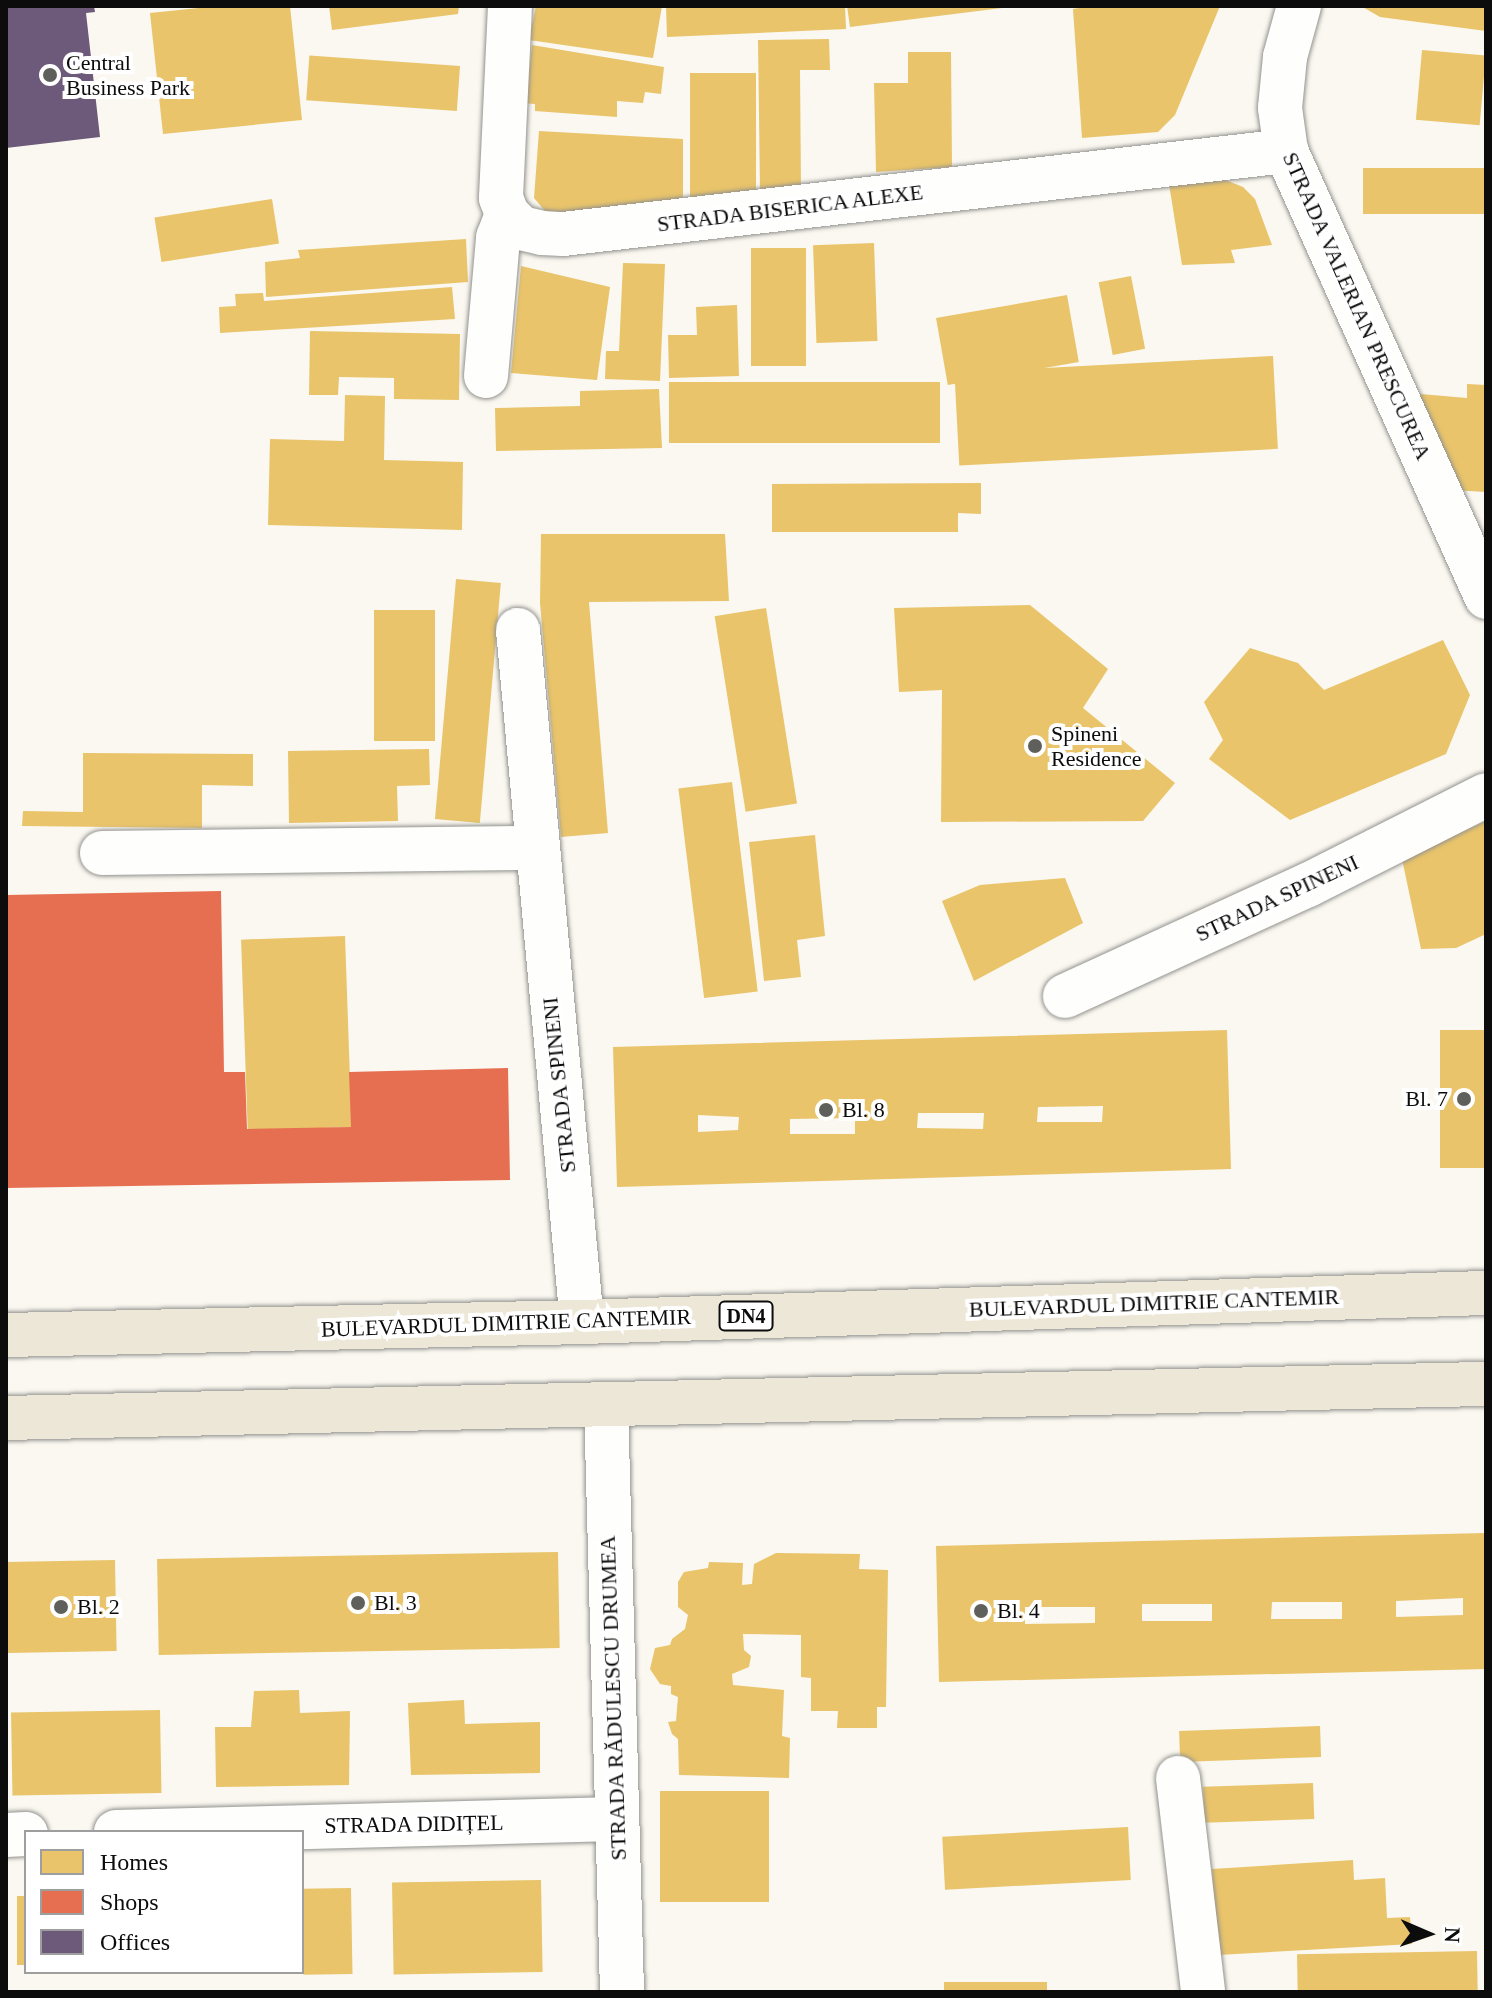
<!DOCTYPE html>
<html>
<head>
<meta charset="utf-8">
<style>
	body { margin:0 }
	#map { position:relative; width:1492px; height:1998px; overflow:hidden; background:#faf8f0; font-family:"Times New Roman",serif }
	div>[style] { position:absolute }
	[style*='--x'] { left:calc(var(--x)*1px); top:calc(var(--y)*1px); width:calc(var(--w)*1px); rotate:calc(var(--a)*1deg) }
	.homes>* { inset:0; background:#e9c46a; transform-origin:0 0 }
	.shops>* { inset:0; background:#e76f51 }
	.offices>* { inset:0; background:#6d597a }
	.roads { filter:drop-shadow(0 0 2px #93928f) drop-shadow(0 0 2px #93928f) }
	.street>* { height:44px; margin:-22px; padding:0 22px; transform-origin:22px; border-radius:22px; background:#fefefd }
	.primary>* { height:44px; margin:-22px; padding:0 22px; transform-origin:22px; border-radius:22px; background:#ece7d6 }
	.dots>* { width:22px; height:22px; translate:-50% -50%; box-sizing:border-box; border:4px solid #fff; border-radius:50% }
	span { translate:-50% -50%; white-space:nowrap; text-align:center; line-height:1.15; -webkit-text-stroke:8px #fff; paint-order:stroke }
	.shield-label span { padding:2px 6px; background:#fff; border:2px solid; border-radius:6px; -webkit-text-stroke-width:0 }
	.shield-label { font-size:20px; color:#0c0c0c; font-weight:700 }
	.poi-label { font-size:22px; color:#0c0c0c }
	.left { translate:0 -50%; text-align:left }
	.right { translate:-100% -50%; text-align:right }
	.street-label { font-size:22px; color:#0c0c0c }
	.frame { position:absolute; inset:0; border:8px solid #0c0c0c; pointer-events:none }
	.legend { position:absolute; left:24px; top:1830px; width:280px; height:144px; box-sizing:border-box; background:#fff; border:2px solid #9e9e9e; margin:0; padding:10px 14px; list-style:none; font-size:24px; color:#0c0c0c }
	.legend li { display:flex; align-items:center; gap:16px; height:40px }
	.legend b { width:40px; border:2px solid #9e9e9e }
	.north { position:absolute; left:1388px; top:1894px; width:80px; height:80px; -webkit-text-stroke:6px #fff; paint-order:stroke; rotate:92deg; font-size:22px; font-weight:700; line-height:32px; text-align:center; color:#0c0c0c }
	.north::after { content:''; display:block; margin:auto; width:28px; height:36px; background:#0c0c0c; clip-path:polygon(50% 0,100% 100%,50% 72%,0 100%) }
</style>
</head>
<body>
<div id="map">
	<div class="homes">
		<i style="clip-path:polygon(218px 6px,290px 6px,302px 120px,163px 134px,150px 13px)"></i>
		<i style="clip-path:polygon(329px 6px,459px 6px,458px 14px,332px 30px)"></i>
		<i style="clip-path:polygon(536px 6px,662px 6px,653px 58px,529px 40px)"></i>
		<i style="clip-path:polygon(666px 6px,845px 6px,846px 29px,667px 37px)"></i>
		<i style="clip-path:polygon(847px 6px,1002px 6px,1002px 8px,850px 27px)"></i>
		<i style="clip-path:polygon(1091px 6px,1220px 6px,1175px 115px,1158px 132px,1082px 138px,1073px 9px)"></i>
		<i style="clip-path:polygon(1361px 6px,1486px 6px,1486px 31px,1380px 17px)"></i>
		<i style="clip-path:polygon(829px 39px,830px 70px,800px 70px,801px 190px,760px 190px,758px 40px)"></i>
		<i style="clip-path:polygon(532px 45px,664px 67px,661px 94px,645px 92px,643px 103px,617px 101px,617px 117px,535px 111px,535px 104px,522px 103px,524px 71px,529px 72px)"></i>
		<i style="left:1422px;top:50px;width:64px;height:70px;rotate:5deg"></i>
		<i style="clip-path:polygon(908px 52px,951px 52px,952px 167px,876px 172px,874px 83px,908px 83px)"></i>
		<i style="left:460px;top:66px;width:45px;height:151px;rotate:94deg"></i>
		<i style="left:756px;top:73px;width:125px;height:66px;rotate:90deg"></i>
		<i style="clip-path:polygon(539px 131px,683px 139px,683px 200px,647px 215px,546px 212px,534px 198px)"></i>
		<i style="left:1363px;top:168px;width:123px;height:46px"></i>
		<i style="clip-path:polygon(1223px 179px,1243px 187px,1255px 199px,1272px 245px,1231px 250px,1235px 263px,1182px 265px,1169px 184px)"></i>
		<i style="left:272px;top:199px;width:45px;height:119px;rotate:81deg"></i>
		<i style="clip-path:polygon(466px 239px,468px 282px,266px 297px,265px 262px,300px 258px,298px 250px)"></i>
		<i style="left:874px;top:243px;width:98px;height:61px;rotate:88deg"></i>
		<i style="left:806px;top:248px;width:118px;height:55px;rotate:90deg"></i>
		<i style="clip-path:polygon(623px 263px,665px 264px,660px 381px,605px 379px,606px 351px,619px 351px)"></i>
		<i style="clip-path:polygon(521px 266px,610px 287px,597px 380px,511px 373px)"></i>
		<i style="left:1131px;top:276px;width:74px;height:33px;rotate:79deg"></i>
		<i style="clip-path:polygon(452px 287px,455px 319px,220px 333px,219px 307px,236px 306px,235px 294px,263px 293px,264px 301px)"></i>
		<i style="left:1067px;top:295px;width:68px;height:133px;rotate:80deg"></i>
		<i style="clip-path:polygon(737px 305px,739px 376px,669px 378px,668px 335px,697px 335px,696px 307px)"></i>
		<i style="clip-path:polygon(310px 331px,460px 334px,459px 400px,394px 399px,394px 378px,339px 377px,338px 395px,309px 395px)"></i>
		<i style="left:1273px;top:356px;width:93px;height:319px;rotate:87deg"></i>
		<i style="left:940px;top:382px;width:61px;height:271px;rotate:90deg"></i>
		<i style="clip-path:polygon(1467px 384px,1486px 385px,1486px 492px,1451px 490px,1409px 393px,1467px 398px)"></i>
		<i style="clip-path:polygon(659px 389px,662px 448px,496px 451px,495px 408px,580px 406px,580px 391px)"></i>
		<i style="clip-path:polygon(345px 395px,385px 396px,384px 460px,463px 462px,462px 530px,268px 525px,270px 439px,344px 441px)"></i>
		<i style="clip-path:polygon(981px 483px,981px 514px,958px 513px,958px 532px,772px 532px,772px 484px)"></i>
		<i style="clip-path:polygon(541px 534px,725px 534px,729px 601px,589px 602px,608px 833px,561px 837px,540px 603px)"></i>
		<i style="left:456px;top:579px;width:45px;height:241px;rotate:5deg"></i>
		<i style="clip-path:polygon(1030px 605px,1108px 669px,1083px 708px,1175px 783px,1143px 821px,941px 822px,942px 690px,899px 692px,894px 608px)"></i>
		<i style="left:766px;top:608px;width:198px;height:52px;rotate:81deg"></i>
		<i style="left:374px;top:610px;width:61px;height:131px"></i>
		<i style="clip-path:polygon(1443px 640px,1470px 695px,1446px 754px,1290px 820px,1209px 759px,1223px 740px,1204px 702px,1250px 648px,1298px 663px,1324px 690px)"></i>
		<i style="clip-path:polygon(429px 749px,430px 785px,397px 786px,398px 821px,289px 823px,288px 751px)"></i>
		<i style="clip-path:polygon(83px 753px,253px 754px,253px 786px,202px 785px,202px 828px,22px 826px,23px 811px,83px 812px)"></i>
		<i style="left:732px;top:782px;width:211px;height:54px;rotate:83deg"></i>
		<i style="clip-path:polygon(1486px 821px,1486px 934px,1456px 948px,1421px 949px,1402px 859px)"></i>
		<i style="clip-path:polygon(815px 835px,825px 936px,797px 940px,801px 977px,764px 981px,749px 842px)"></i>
		<i style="clip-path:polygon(1065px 878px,1083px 923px,974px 981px,942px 901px,980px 885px)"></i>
		<i style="left:345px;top:936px;width:191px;height:104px;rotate:88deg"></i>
		<i style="clip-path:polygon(evenodd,1227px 1030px,1231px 1169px,617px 1187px,613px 1047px,1227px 1030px,1103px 1106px,1102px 1122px,1037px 1122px,1038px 1107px,1103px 1106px,1227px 1030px,918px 1113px,984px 1113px,983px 1129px,917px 1128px,918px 1113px,1227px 1030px,698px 1115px,739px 1117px,738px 1130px,698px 1132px,698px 1115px,1227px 1030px,855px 1118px,855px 1134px,790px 1134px,790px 1119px,855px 1118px)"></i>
		<i style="left:1486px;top:1030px;width:138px;height:46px;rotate:90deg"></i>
		<i style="clip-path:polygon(evenodd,1486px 1533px,1486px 1669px,939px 1682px,936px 1546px,1486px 1533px,1463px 1598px,1463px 1615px,1396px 1617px,1396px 1601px,1463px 1598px,1486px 1533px,1272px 1602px,1342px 1602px,1342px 1619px,1271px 1619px,1272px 1602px,1486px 1533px,1142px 1604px,1212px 1604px,1212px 1621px,1142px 1621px,1142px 1604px,1486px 1533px,1025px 1607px,1095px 1607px,1095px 1623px,1025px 1624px,1025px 1607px)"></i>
		<i style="left:558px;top:1552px;width:96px;height:401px;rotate:89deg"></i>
		<i style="clip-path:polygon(776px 1553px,860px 1554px,859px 1569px,888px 1570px,886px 1707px,877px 1707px,877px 1728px,837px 1728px,838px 1711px,811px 1711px,811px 1678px,801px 1677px,801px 1635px,743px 1634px,744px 1650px,751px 1656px,749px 1667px,732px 1674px,733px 1685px,784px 1690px,782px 1736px,790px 1738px,789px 1778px,679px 1775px,678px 1739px,672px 1734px,668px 1722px,676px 1721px,678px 1697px,671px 1694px,671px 1686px,660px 1684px,650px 1669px,655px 1648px,670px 1645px,672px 1639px,685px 1629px,688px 1615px,678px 1607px,678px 1582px,684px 1572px,708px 1568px,709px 1562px,743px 1563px,742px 1585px,752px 1584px,754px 1564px)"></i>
		<i style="left:115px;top:1560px;width:91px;height:109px;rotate:89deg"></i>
		<i style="clip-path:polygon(299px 1690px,300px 1713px,350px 1711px,349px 1785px,216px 1787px,215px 1727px,251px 1727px,254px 1691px)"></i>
		<i style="clip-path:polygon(464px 1700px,465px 1724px,540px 1722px,540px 1773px,411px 1775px,408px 1703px)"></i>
		<i style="left:160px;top:1710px;width:83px;height:149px;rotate:89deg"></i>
		<i style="left:1320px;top:1726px;width:31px;height:141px;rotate:88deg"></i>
		<i style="left:1313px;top:1783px;width:36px;height:110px;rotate:88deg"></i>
		<i style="left:660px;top:1791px;width:109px;height:111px"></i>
		<i style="left:1128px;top:1827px;width:53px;height:186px;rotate:87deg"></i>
		<i style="clip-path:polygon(1353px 1860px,1354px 1880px,1385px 1878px,1387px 1918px,1410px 1917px,1412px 1944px,1218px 1955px,1212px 1869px)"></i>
		<i style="left:541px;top:1880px;width:92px;height:149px;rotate:89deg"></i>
		<i style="left:351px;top:1888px;width:86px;height:49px;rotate:89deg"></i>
		<i style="left:26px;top:1896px;width:69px;height:9px;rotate:90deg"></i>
		<i style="left:1477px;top:1951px;width:41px;height:180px;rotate:89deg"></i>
		<i style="left:1047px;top:1982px;width:10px;height:103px;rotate:90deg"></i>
	</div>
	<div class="shops">
		<i style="clip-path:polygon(221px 891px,224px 1072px,245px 1072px,247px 1129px,351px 1127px,349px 1072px,508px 1068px,510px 1180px,6px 1188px,6px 895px)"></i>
	</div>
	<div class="offices">
		<i style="clip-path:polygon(6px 6px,94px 6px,95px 12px,86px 13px,100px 137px,6px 148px)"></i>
	</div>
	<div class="roads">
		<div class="street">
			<i style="--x:510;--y:6;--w:192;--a:92.7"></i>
			<i style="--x:501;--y:198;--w:17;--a:69"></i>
			<i style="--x:507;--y:214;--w:20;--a:45"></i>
			<i style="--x:521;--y:228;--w:22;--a:13"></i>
			<i style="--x:542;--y:233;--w:21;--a:3"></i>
			<i style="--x:563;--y:234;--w:728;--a:-6.55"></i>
			<i style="--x:1299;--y:6;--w:53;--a:105.4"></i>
			<i style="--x:1285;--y:57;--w:51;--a:95.6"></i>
			<i style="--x:1280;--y:108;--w:43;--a:82.1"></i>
			<i style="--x:1286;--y:151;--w:489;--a:65.8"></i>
			<i style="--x:486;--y:376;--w:139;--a:-85"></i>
			<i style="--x:498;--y:238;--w:26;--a:-69"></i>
			<i style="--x:518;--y:630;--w:695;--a:84.72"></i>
			<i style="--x:102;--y:853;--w:436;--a:-0.7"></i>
			<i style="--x:1065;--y:996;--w:267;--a:-24.6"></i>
			<i style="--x:1308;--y:885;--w:199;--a:-26.8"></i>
			<i style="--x:606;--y:1404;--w:588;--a:88.44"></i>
			<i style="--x:1178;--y:1778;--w:215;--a:83.3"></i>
			<i style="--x:116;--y:1832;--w:500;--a:-1.49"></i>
			<i style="--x:6;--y:1835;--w:20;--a:-3"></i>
		</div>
		<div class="primary">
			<i style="--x:6;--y:1335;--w:576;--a:-1.29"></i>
			<i style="--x:582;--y:1322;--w:904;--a:-1.84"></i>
			<i style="--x:6;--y:1418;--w:1480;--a:-1.32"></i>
		</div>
	</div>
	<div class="dots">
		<i style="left:50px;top:75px;background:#5f5f5c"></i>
		<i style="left:1035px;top:746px;background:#5f5f5c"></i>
		<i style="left:1464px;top:1099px;background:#5f5f5c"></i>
		<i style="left:826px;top:1110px;background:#5f5f5c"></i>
		<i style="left:358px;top:1603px;background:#5f5f5c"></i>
		<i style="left:61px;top:1607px;background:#5f5f5c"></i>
		<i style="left:981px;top:1611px;background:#5f5f5c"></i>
	</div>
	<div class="shield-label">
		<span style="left:746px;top:1316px">DN4</span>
	</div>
	<div class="poi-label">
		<span class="left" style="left:66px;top:75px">Central<br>Business Park</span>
		<span class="left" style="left:1051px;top:746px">Spineni<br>Residence</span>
		<span class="right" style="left:1448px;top:1099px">Bl. 7</span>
		<span class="left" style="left:842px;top:1110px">Bl. 8</span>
		<span class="left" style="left:374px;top:1603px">Bl. 3</span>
		<span class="left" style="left:77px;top:1607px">Bl. 2</span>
		<span class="left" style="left:997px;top:1611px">Bl. 4</span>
	</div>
	<div class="street-label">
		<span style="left:790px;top:208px;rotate:-7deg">STRADA BISERICA ALEXE</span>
		<span style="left:1357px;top:306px;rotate:66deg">STRADA VALERIAN PRESCUREA</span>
		<span style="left:1277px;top:898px;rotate:-25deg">STRADA SPINENI</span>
		<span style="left:559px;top:1085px;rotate:-96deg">STRADA SPINENI</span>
		<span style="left:1154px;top:1303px;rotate:-2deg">BULEVARDUL DIMITRIE CANTEMIR</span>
		<span style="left:506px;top:1323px;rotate:-2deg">BULEVARDUL DIMITRIE CANTEMIR</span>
		<span style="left:613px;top:1698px;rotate:-92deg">STRADA RĂDULESCU DRUMEA</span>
		<span style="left:414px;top:1824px;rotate:-1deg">STRADA DIDIȚEL</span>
	</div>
	<div class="frame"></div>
	<ul class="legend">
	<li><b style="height:22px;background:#e9c46a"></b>Homes</li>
	<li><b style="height:22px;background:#e76f51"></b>Shops</li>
	<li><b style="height:22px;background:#6d597a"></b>Offices</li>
	</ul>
	<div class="north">N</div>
</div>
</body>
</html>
